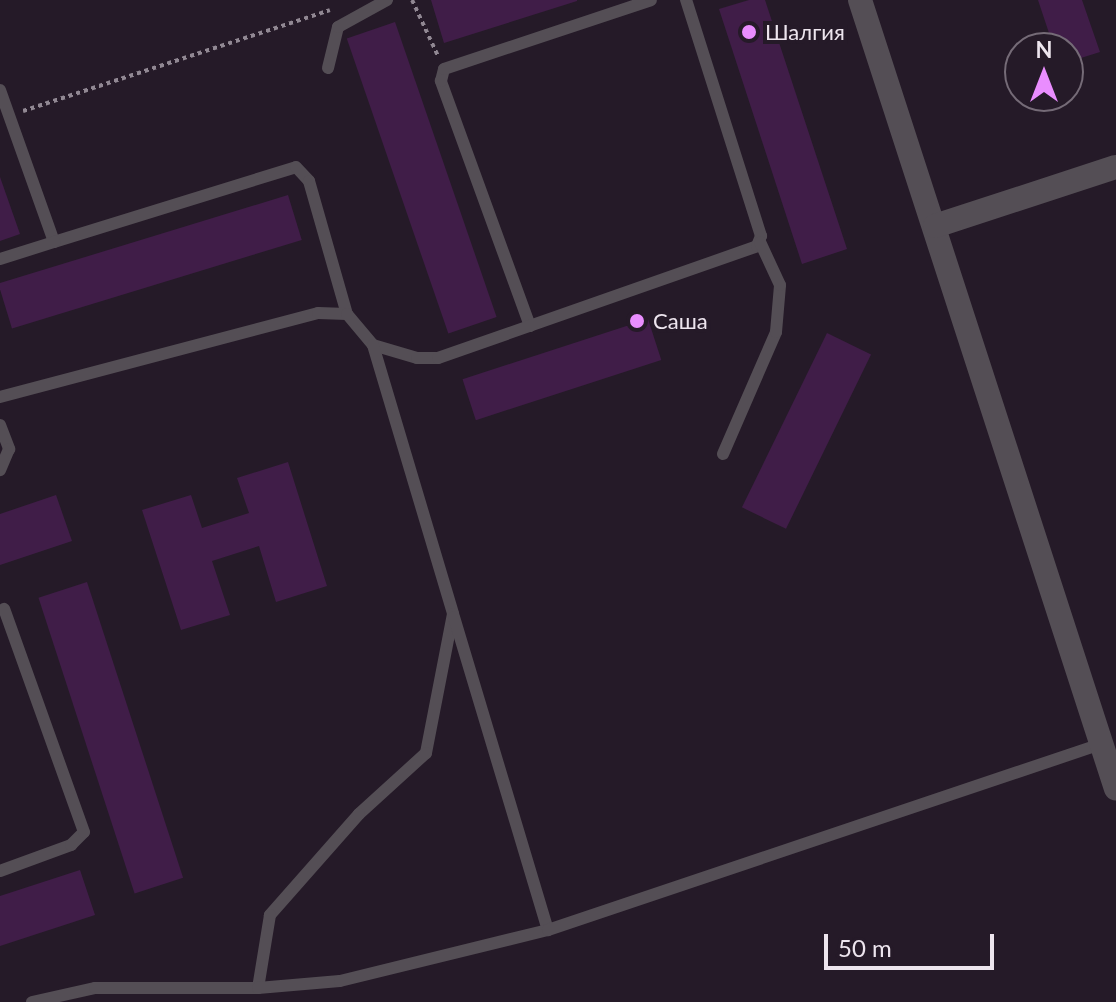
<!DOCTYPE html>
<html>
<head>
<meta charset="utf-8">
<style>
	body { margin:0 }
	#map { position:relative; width:1116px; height:1002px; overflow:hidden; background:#251a28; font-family:Lato,sans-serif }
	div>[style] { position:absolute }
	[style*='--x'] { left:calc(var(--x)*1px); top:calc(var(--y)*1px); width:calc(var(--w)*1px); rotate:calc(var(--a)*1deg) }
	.building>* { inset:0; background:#401d48; transform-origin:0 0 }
	.path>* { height:4px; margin-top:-2px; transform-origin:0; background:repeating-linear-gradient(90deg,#918893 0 4px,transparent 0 8px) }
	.lane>* { height:12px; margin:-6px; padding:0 6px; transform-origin:6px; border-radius:6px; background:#544e55 }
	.street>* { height:24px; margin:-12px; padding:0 12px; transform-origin:12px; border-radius:12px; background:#544e55 }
	.dots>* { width:22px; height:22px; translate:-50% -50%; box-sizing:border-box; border:4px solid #251a28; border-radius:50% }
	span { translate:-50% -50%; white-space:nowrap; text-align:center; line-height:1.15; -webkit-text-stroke:8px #251a28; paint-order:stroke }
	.poi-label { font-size:22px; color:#ede5ee }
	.left { translate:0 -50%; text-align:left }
	.north { position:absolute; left:1004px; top:32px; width:80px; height:80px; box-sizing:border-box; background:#251a28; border:2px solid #756b77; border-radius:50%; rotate:0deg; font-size:22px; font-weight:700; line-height:32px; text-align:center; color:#ede5ee }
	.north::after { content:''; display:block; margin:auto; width:28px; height:36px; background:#e98dfe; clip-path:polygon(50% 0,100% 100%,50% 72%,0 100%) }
	.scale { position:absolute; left:824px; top:934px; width:170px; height:36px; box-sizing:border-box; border:4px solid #ede5ee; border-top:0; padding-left:10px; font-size:24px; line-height:28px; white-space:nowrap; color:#ede5ee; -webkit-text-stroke:6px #251a28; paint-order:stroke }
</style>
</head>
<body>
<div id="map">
	<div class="building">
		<i style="clip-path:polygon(431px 0,577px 0,577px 1px,444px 43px)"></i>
		<i style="clip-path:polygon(749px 0,765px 0,847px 249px,802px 264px,719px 9px)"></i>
		<i style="clip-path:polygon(1038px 0,1082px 0,1100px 52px,1068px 62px,1068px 48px,1054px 48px)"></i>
		<i style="left:395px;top:22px;width:312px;height:51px;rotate:71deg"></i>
		<i style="clip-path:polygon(0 177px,20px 234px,0 241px)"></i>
		<i style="left:288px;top:195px;width:47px;height:303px;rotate:73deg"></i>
		<i style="left:648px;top:319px;width:43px;height:195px;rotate:72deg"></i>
		<i style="left:827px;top:333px;width:49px;height:194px;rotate:26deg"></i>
		<i style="clip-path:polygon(288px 462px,327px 586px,276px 602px,259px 546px,212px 561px,230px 615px,181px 630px,142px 510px,191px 495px,202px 528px,249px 513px,237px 478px)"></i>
		<i style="clip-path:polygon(56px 495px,72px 541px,0 565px,0 514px)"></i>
		<i style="left:87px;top:582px;width:311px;height:51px;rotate:72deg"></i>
		<i style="clip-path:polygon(80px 870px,95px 915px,0 946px,0 896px)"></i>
	</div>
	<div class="path">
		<i style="--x:412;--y:0;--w:62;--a:65.1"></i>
		<i style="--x:23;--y:111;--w:323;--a:-18.2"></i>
	</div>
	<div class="lane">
		<i style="--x:328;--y:68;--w:42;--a:-76.3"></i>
		<i style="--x:338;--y:27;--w:56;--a:-28.9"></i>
		<i style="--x:0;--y:90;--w:161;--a:70.4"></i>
		<i style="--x:54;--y:242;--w:253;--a:-17.2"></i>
		<i style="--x:296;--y:167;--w:19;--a:47"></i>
		<i style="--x:309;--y:181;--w:138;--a:74.1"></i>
		<i style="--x:0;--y:259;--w:57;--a:-17.5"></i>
		<i style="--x:530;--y:326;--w:261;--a:-110"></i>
		<i style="--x:441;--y:81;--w:12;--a:-76"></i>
		<i style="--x:444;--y:69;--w:218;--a:-18.4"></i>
		<i style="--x:373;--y:345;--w:46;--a:16.5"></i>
		<i style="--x:417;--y:358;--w:21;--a:0"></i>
		<i style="--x:438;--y:358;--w:338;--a:-19.3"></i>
		<i style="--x:757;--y:246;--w:11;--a:-68"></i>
		<i style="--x:761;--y:236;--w:248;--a:-107.6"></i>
		<i style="--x:0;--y:397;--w:329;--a:-14.8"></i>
		<i style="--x:318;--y:313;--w:29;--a:2"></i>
		<i style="--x:347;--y:314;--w:40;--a:50"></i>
		<i style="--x:373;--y:345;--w:281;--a:73.4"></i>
		<i style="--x:453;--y:614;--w:142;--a:101"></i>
		<i style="--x:426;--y:753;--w:91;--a:137.7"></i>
		<i style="--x:359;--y:814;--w:135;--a:131.4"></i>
		<i style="--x:270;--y:915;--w:74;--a:99.3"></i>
		<i style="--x:0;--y:425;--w:26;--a:69"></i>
		<i style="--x:9;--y:449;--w:23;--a:113"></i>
		<i style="--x:723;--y:454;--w:133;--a:-66.5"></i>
		<i style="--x:776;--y:332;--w:47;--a:-85.1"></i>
		<i style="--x:780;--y:285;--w:47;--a:-114.9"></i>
		<i style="--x:454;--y:617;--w:327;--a:73.3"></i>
		<i style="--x:0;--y:871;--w:76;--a:-20.1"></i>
		<i style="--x:71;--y:845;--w:18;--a:-45"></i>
		<i style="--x:84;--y:832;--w:237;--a:-109.7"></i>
		<i style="--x:32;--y:1002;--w:65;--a:-12.5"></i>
		<i style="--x:95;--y:988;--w:163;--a:0"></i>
		<i style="--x:258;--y:988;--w:82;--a:-4.9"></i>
		<i style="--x:340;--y:981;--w:214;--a:-13.8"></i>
		<i style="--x:548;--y:930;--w:583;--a:-18.59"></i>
	</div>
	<div class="street">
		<i style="--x:860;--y:0;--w:829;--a:72.02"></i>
		<i style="--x:935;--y:226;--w:190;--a:-18.1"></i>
	</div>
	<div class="dots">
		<i style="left:749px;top:32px;background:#e98dfe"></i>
		<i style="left:637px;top:321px;background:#e98dfe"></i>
	</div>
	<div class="poi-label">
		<span class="left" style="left:765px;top:32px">Шалгия</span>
		<span class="left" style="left:653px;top:321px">Саша</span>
	</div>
	<div class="north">N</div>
	<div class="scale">50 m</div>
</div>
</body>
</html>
